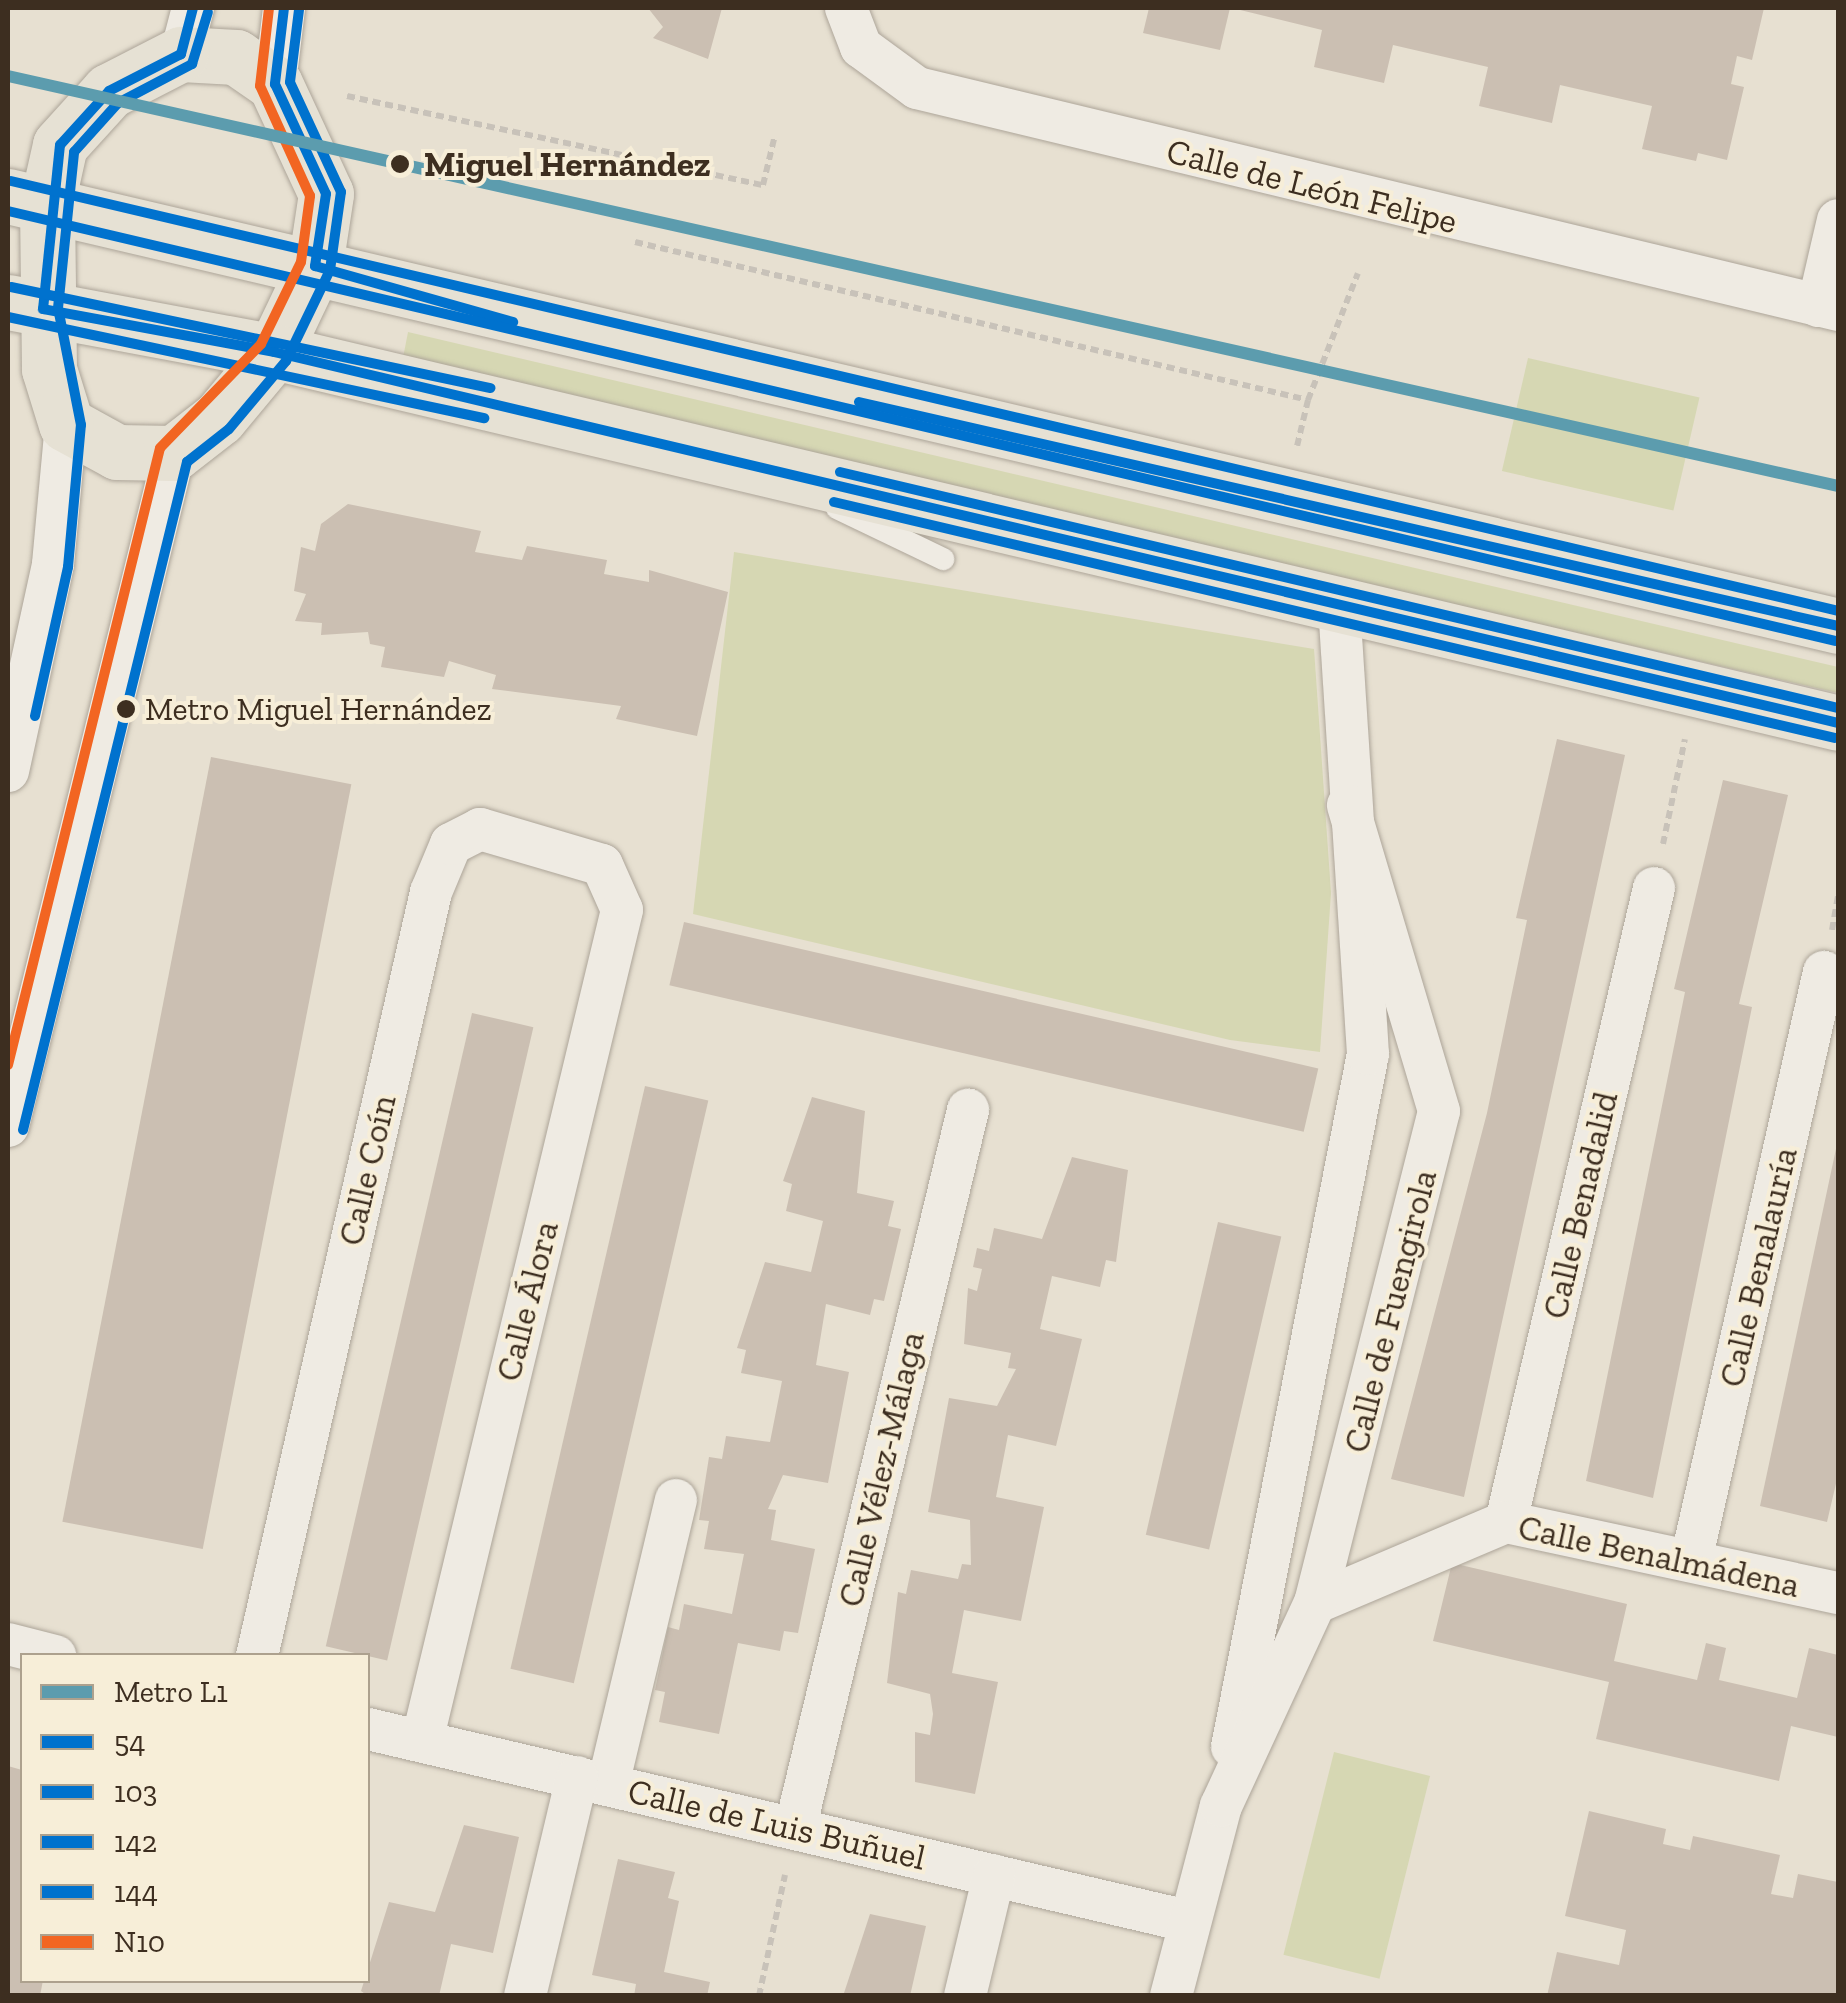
<!DOCTYPE html>
<html>
<head>
<meta charset="utf-8">
<style>
	body { margin:0 }
	#map { position:relative; width:1846px; height:2003px; overflow:hidden; background:#e7e0d1; font-family:"Zilla Slab",serif }
	div>[style] { position:absolute }
	[style*='--x'] { left:calc(var(--x)*1px); top:calc(var(--y)*1px); width:calc(var(--w)*1px); rotate:calc(var(--a)*1deg) }
	.green>* { inset:0; background:#d6d7b3; transform-origin:0 0 }
	.building>* { inset:0; background:#cbbfb2; transform-origin:0 0 }
	.path>* { height:6px; margin-top:-3px; transform-origin:0; background:repeating-linear-gradient(90deg,#c8c2b9 0 8px,transparent 0 13px) }
	.roads { filter:drop-shadow(0 0 2px #ada599) drop-shadow(0 0 2px #ada599) }
	.service>* { height:22px; margin:-11px; padding:0 11px; transform-origin:11px; border-radius:11px; background:#efebe3 }
	.minor>* { height:42px; margin:-21px; padding:0 21px; transform-origin:21px; border-radius:21px; background:#efebe3 }
	.primary>* { height:55px; margin:-27.5px; padding:0 27.5px; transform-origin:27.5px; border-radius:27.5px; background:#e6e1d4 }
	.bus-1>* { height:10px; margin:-5px; padding:0 5px; transform-origin:5px; border-radius:5px; background:#0072ce }
	.bus-2>* { height:10px; margin:-5px; padding:0 5px; transform-origin:5px; border-radius:5px; background:#0072ce }
	.bus-3>* { height:10px; margin:-5px; padding:0 5px; transform-origin:5px; border-radius:5px; background:#0072ce }
	.bus-4>* { height:10px; margin:-5px; padding:0 5px; transform-origin:5px; border-radius:5px; background:#0072ce }
	.bus-5>* { height:10px; margin:-5px; padding:0 5px; transform-origin:5px; border-radius:5px; background:#f26522 }
	.metro-1>* { height:12px; margin:-6px; padding:0 6px; transform-origin:6px; border-radius:6px; background:#5c9cae }
	.dots>* { width:28px; height:28px; translate:-50% -50%; box-sizing:border-box; border:5px solid #f7eed8; border-radius:50% }
	span { translate:-50% -50%; white-space:nowrap; text-align:center; line-height:1.15; -webkit-text-stroke:8px #f7eed8; paint-order:stroke }
	.bus-label { font-size:32px; color:#3d2e20 }
	.left { translate:0 -50%; text-align:left }
	.stop-label { font-size:35px; color:#3d2e20; font-weight:700 }
	.street-label { font-size:35px; color:#3d2e20 }
	.frame { position:absolute; inset:0; border:10px solid #3d2e20; pointer-events:none }
	.legend { position:absolute; left:20px; top:1653px; width:350px; height:330px; box-sizing:border-box; background:#f7eed8; border:2px solid #ada18e; margin:0; padding:12px 18px; list-style:none; font-size:30px; color:#3d2e20 }
	.legend li { display:flex; align-items:center; gap:20px; height:50px }
	.legend b { width:50px; border:2px solid #ada18e }
</style>
</head>
<body>
<div id="map">
	<div class="green">
		<i style="clip-path:polygon(408px 332px,1838px 667px,1838px 693px,402px 363px)"></i>
		<i style="left:1528px;top:358px;width:176px;height:116px;rotate:13deg"></i>
		<i style="clip-path:polygon(734px 552px,1314px 649px,1331px 893px,1320px 1052px,1230px 1040px,693px 914px)"></i>
		<i style="left:1334px;top:1752px;width:99px;height:209px;rotate:14deg"></i>
	</div>
	<div class="building">
		<i style="clip-path:polygon(648px 8px,722px 8px,708px 59px,653px 38px,663px 27px)"></i>
		<i style="clip-path:polygon(1149px 8px,1230px 8px,1220px 50px,1143px 33px)"></i>
		<i style="clip-path:polygon(1232px 8px,1764px 8px,1752px 60px,1737px 56px,1731px 84px,1744px 87px,1727px 160px,1698px 153px,1696px 161px,1642px 149px,1652px 106px,1560px 85px,1552px 123px,1479px 106px,1488px 67px,1393px 45px,1384px 83px,1314px 67px,1322px 30px)"></i>
		<i style="clip-path:polygon(348px 504px,481px 531px,475px 552px,522px 560px,527px 546px,607px 560px,604px 574px,649px 582px,649px 570px,728px 592px,697px 736px,616px 719px,621px 706px,492px 689px,496px 675px,449px 661px,444px 677px,381px 667px,385px 647px,370px 644px,368px 632px,321px 635px,322px 623px,295px 621px,306px 594px,294px 591px,301px 547px,315px 551px,321px 524px)"></i>
		<i style="clip-path:polygon(1557px 739px,1625px 755px,1464px 1497px,1391px 1479px,1487px 1113px,1527px 920px,1516px 918px)"></i>
		<i style="left:211px;top:757px;width:143px;height:779px;rotate:11deg"></i>
		<i style="clip-path:polygon(1723px 780px,1788px 795px,1739px 1004px,1752px 1007px,1653px 1498px,1586px 1481px,1685px 992px,1674px 989px)"></i>
		<i style="left:684px;top:922px;width:651px;height:65px;rotate:13deg"></i>
		<i style="left:472px;top:1013px;width:63px;height:650px;rotate:13deg"></i>
		<i style="left:645px;top:1086px;width:65px;height:598px;rotate:13deg"></i>
		<i style="clip-path:polygon(812px 1097px,865px 1111px,857px 1193px,894px 1201px,888px 1226px,901px 1229px,884px 1301px,874px 1299px,870px 1315px,826px 1304px,816px 1365px,849px 1372px,828px 1483px,783px 1475px,768px 1509px,776px 1510px,771px 1540px,815px 1549px,798px 1633px,784px 1631px,780px 1651px,738px 1643px,719px 1734px,659px 1722px,665px 1692px,655px 1690px,668px 1627px,679px 1630px,684px 1604px,732px 1614px,744px 1554px,704px 1549px,709px 1521px,699px 1520px,709px 1457px,722px 1459px,726px 1436px,770px 1442px,782px 1381px,741px 1373px,746px 1350px,737px 1348px,765px 1262px,811px 1272px,823px 1221px,786px 1211px,792px 1184px,783px 1181px)"></i>
		<i style="clip-path:polygon(1837px 1144px,1838px 1475px,1827px 1522px,1760px 1506px)"></i>
		<i style="clip-path:polygon(1072px 1157px,1128px 1170px,1116px 1262px,1106px 1260px,1100px 1287px,1052px 1276px,1040px 1329px,1082px 1339px,1056px 1446px,1008px 1435px,996px 1497px,1044px 1507px,1021px 1621px,964px 1610px,952px 1673px,998px 1682px,975px 1794px,915px 1782px,915px 1732px,930px 1735px,933px 1714px,930px 1694px,887px 1683px,898px 1592px,906px 1594px,911px 1570px,958px 1579px,962px 1564px,971px 1565px,970px 1520px,928px 1512px,949px 1398px,997px 1406px,1016px 1369px,1008px 1368px,1011px 1353px,964px 1344px,968px 1288px,977px 1291px,982px 1269px,973px 1267px,977px 1248px,989px 1251px,994px 1228px,1042px 1239px)"></i>
		<i style="left:1218px;top:1222px;width:65px;height:321px;rotate:13deg"></i>
		<i style="clip-path:polygon(1452px 1563px,1627px 1604px,1614px 1661px,1697px 1680px,1706px 1643px,1726px 1648px,1719px 1680px,1797px 1698px,1809px 1648px,1838px 1655px,1838px 1737px,1791px 1726px,1779px 1781px,1596px 1739px,1609px 1682px,1433px 1641px)"></i>
		<i style="clip-path:polygon(8px 1766px,22px 1770px,22px 1980px,43px 1980px,40px 1996px,8px 1996px)"></i>
		<i style="clip-path:polygon(1589px 1811px,1666px 1829px,1663px 1844px,1690px 1850px,1693px 1836px,1780px 1855px,1771px 1894px,1793px 1898px,1798px 1874px,1838px 1882px,1838px 1996px,1547px 1996px,1557px 1952px,1619px 1965px,1626px 1930px,1565px 1916px)"></i>
		<i style="clip-path:polygon(464px 1825px,519px 1837px,493px 1953px,451px 1944px,439px 1996px,368px 1996px,361px 1991px,389px 1902px,435px 1912px)"></i>
		<i style="clip-path:polygon(618px 1859px,675px 1872px,668px 1898px,679px 1901px,664px 1972px,710px 1982px,707px 1996px,634px 1996px,636px 1984px,592px 1975px)"></i>
		<i style="clip-path:polygon(870px 1914px,926px 1926px,910px 1996px,843px 1996px)"></i>
	</div>
	<div class="path">
		<i style="--x:347;--y:96;--w:425;--a:12.1"></i>
		<i style="--x:763;--y:185;--w:51;--a:-76.5"></i>
		<i style="--x:635;--y:242;--w:691;--a:13.21"></i>
		<i style="--x:1308;--y:400;--w:47;--a:103.4"></i>
		<i style="--x:1308;--y:400;--w:136;--a:-68.5"></i>
		<i style="--x:1663;--y:844;--w:107;--a:-78.2"></i>
		<i style="--x:1832;--y:930;--w:34;--a:-80"></i>
		<i style="--x:759;--y:1996;--w:124;--a:-77.9"></i>
	</div>
	<div class="roads">
		<div class="service">
			<i style="--x:837;--y:508;--w:118;--a:25.7"></i>
		</div>
		<div class="minor">
			<i style="--x:846;--y:8;--w:42;--a:69"></i>
			<i style="--x:861;--y:47;--w:69;--a:36.2"></i>
			<i style="--x:917;--y:88;--w:947;--a:13.55"></i>
			<i style="--x:181;--y:54;--w:48;--a:-75.4"></i>
			<i style="--x:275;--y:84;--w:77;--a:-83.2"></i>
			<i style="--x:1818;--y:306;--w:88;--a:-76.9"></i>
			<i style="--x:8;--y:771;--w:212;--a:-77.7"></i>
			<i style="--x:53;--y:564;--w:141;--a:-84.7"></i>
			<i style="--x:8;--y:1126;--w:693;--a:-76.14"></i>
			<i style="--x:1506;--y:1522;--w:651;--a:-76.86"></i>
			<i style="--x:1691;--y:1561;--w:604;--a:-77.28"></i>
			<i style="--x:1315;--y:1603;--w:207;--a:-23"></i>
			<i style="--x:1506;--y:1522;--w:340;--a:12.1"></i>
			<i style="--x:8;--y:1644;--w:49;--a:14.3"></i>
			<i style="--x:257;--y:1656;--w:784;--a:-77.17"></i>
			<i style="--x:431;--y:892;--w:52;--a:-67.4"></i>
			<i style="--x:451;--y:844;--w:33;--a:-27"></i>
			<i style="--x:480;--y:829;--w:127;--a:16.4"></i>
			<i style="--x:602;--y:865;--w:49;--a:66"></i>
			<i style="--x:622;--y:910;--w:855;--a:103.53"></i>
			<i style="--x:368;--y:1729;--w:841;--a:13.19"></i>
			<i style="--x:1232;--y:1747;--w:706;--a:-78.9"></i>
			<i style="--x:1368;--y:1054;--w:447;--a:-93.7"></i>
			<i style="--x:608;--y:1785;--w:293;--a:-76.6"></i>
			<i style="--x:795;--y:1829;--w:740;--a:-76.47"></i>
			<i style="--x:525;--y:1996;--w:225;--a:-76.6"></i>
			<i style="--x:965;--y:1996;--w:124;--a:-76.5"></i>
			<i style="--x:1171;--y:1996;--w:196;--a:-75.3"></i>
			<i style="--x:1221;--y:1806;--w:224;--a:-65.2"></i>
			<i style="--x:1315;--y:1603;--w:507;--a:-75.85"></i>
			<i style="--x:1439;--y:1111;--w:319;--a:-106.6"></i>
		</div>
		<div class="primary">
			<i style="--x:181;--y:54;--w:55;--a:3.1"></i>
			<i style="--x:236;--y:57;--w:47;--a:34.7"></i>
			<i style="--x:275;--y:84;--w:121;--a:65.1"></i>
			<i style="--x:326;--y:194;--w:73;--a:98.7"></i>
			<i style="--x:315;--y:266;--w:95;--a:115.5"></i>
			<i style="--x:274;--y:352;--w:86;--a:129.8"></i>
			<i style="--x:219;--y:418;--w:57;--a:142.1"></i>
			<i style="--x:174;--y:453;--w:57;--a:-179"></i>
			<i style="--x:117;--y:452;--w:58;--a:-151.2"></i>
			<i style="--x:66;--y:424;--w:58;--a:-107.2"></i>
			<i style="--x:49;--y:369;--w:166;--a:-90.7"></i>
			<i style="--x:47;--y:203;--w:59;--a:-77.4"></i>
			<i style="--x:60;--y:145;--w:73;--a:-47.8"></i>
			<i style="--x:109;--y:91;--w:81;--a:-27.2"></i>
			<i style="--x:8;--y:196;--w:1880;--a:13.22"></i>
			<i style="--x:8;--y:302;--w:271;--a:10.6"></i>
			<i style="--x:274;--y:352;--w:1607;--a:13.34"></i>
		</div>
	</div>
	<div class="bus-1">
		<i style="--x:193;--y:8;--w:48;--a:104.6"></i>
		<i style="--x:181;--y:54;--w:81;--a:152.8"></i>
		<i style="--x:109;--y:91;--w:73;--a:132.2"></i>
		<i style="--x:60;--y:145;--w:165;--a:95.9"></i>
		<i style="--x:43;--y:309;--w:235;--a:10.5"></i>
		<i style="--x:274;--y:352;--w:1607;--a:13.34"></i>
		<i style="--x:284;--y:8;--w:77;--a:96.8"></i>
		<i style="--x:275;--y:84;--w:121;--a:65.1"></i>
		<i style="--x:326;--y:194;--w:73;--a:98.7"></i>
		<i style="--x:315;--y:266;--w:206;--a:15.8"></i>
		<i style="--x:859;--y:402;--w:1004;--a:12.89"></i>
	</div>
	<div class="bus-2">
		<i style="--x:8;--y:211;--w:1877;--a:13.24"></i>
		<i style="--x:8;--y:317;--w:487;--a:12"></i>
		<i style="--x:834;--y:502;--w:1028;--a:13.27"></i>
	</div>
	<div class="bus-3">
		<i style="--x:11;--y:181;--w:1877;--a:13.24"></i>
		<i style="--x:11;--y:287;--w:490;--a:11.9"></i>
		<i style="--x:840;--y:472;--w:1026;--a:13.3"></i>
	</div>
	<div class="bus-4">
		<i style="--x:35;--y:716;--w:153;--a:-77.5"></i>
		<i style="--x:68;--y:567;--w:143;--a:-84.8"></i>
		<i style="--x:81;--y:425;--w:119;--a:-101.1"></i>
		<i style="--x:58;--y:308;--w:157;--a:-84.1"></i>
		<i style="--x:74;--y:152;--w:66;--a:-48.1"></i>
		<i style="--x:118;--y:103;--w:84;--a:-27.8"></i>
		<i style="--x:192;--y:64;--w:54;--a:-72.9"></i>
		<i style="--x:23;--y:1130;--w:688;--a:-76.21"></i>
		<i style="--x:187;--y:462;--w:53;--a:-38.2"></i>
		<i style="--x:229;--y:429;--w:89;--a:-50"></i>
		<i style="--x:286;--y:361;--w:101;--a:-64.2"></i>
		<i style="--x:330;--y:270;--w:79;--a:-82"></i>
		<i style="--x:341;--y:192;--w:121;--a:-114.9"></i>
		<i style="--x:290;--y:82;--w:73;--a:-82.9"></i>
	</div>
	<div class="bus-5">
		<i style="--x:8;--y:1065;--w:635;--a:-76.16"></i>
		<i style="--x:160;--y:448;--w:145;--a:-45.8"></i>
		<i style="--x:261;--y:344;--w:91;--a:-64"></i>
		<i style="--x:301;--y:262;--w:67;--a:-82.2"></i>
		<i style="--x:310;--y:196;--w:121;--a:-114.4"></i>
		<i style="--x:260;--y:86;--w:79;--a:-83.4"></i>
	</div>
	<div class="metro-1">
		<i style="--x:8;--y:76;--w:1875;--a:12.63"></i>
	</div>
	<div class="dots">
		<i style="left:400px;top:164px;background:#3d2e20"></i>
		<i style="left:126px;top:709px;background:#3d2e20"></i>
	</div>
	<div class="bus-label">
		<span class="left" style="left:145px;top:709px">Metro Miguel Hernández</span>
	</div>
	<div class="stop-label">
		<span class="left" style="left:424px;top:164px">Miguel Hernández</span>
	</div>
	<div class="street-label">
		<span style="left:1312px;top:186px;rotate:14deg">Calle de León Felipe</span>
		<span style="left:367px;top:1170px;rotate:-77deg">Calle Coín</span>
		<span style="left:1580px;top:1205px;rotate:-77deg">Calle Benadalid</span>
		<span style="left:1758px;top:1267px;rotate:-77deg">Calle Benalauría</span>
		<span style="left:527px;top:1301px;rotate:-76deg">Calle Álora</span>
		<span style="left:1390px;top:1311px;rotate:-76deg">Calle de Fuengirola</span>
		<span style="left:881px;top:1469px;rotate:-77deg">Calle Vélez-Málaga</span>
		<span style="left:1659px;top:1556px;rotate:12deg">Calle Benalmádena</span>
		<span style="left:777px;top:1824px;rotate:13deg">Calle de Luis Buñuel</span>
	</div>
	<div class="frame"></div>
	<ul class="legend">
	<li><b style="height:12px;background:#5c9cae"></b>Metro L1</li>
	<li><b style="height:12px;background:#0072ce"></b>54</li>
	<li><b style="height:12px;background:#0072ce"></b>103</li>
	<li><b style="height:12px;background:#0072ce"></b>142</li>
	<li><b style="height:12px;background:#0072ce"></b>144</li>
	<li><b style="height:12px;background:#f26522"></b>N10</li>
	</ul>
</div>
</body>
</html>
